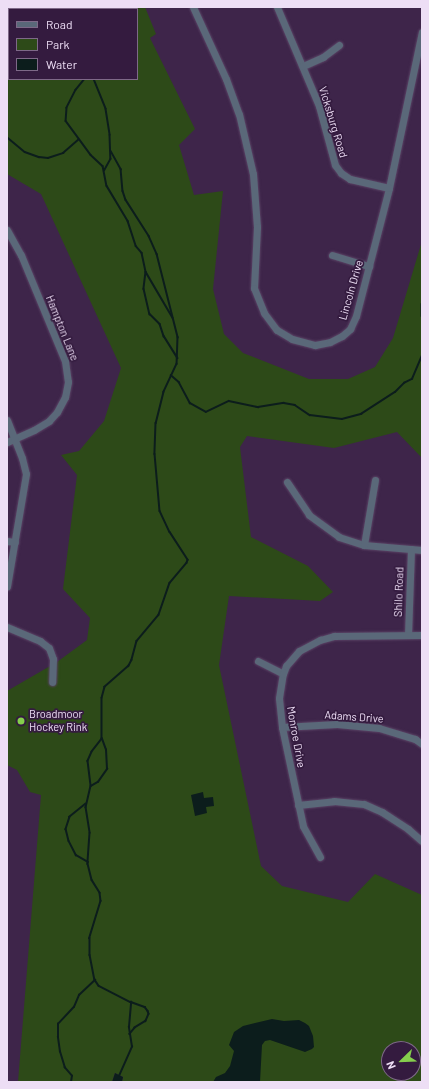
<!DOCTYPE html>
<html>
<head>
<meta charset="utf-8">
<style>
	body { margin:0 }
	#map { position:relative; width:429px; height:1089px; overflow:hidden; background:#3e254a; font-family:Barlow,sans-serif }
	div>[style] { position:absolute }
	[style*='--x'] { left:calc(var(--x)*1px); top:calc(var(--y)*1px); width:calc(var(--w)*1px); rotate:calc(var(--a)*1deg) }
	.green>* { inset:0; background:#2d4a18 }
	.water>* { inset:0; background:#0c1d1c }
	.stream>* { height:1.5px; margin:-0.75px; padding:0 0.75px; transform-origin:0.75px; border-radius:0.75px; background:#0c1d1c }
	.roads { filter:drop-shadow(0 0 1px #5a4365) drop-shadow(0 0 1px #5a4365) }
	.street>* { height:7px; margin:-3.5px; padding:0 3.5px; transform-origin:3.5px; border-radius:3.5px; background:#5a6879 }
	.dots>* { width:11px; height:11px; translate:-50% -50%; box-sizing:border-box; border:2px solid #341b3f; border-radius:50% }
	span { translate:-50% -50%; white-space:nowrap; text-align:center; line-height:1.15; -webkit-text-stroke:3.5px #341b3f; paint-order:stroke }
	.street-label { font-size:11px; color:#eddef5 }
	.poi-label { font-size:11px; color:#eddef5 }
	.left { translate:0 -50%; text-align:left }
	.frame { position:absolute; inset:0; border:8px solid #eddef5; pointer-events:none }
	.legend { position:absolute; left:8px; top:8px; width:130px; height:72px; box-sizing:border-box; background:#341b3f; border:1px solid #7e6988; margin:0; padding:5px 7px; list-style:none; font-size:12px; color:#eddef5 }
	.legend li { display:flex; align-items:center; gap:8px; height:20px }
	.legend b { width:20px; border:1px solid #7e6988 }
	.north { position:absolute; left:381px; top:1041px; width:40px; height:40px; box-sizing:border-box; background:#341b3f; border:1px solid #7e6988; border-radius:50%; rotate:247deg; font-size:11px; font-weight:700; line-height:16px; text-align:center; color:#eddef5 }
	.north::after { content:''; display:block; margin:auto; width:14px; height:18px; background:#85cf4d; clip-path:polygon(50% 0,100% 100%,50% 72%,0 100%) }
</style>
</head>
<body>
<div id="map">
	<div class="green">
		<i style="clip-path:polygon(evenodd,7px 7px,145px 7px,156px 34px,150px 38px,195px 129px,179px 145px,194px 195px,223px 191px,213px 289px,224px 334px,243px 353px,309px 379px,348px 379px,375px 367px,393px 338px,422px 241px,422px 458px,397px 432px,334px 448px,247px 436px,240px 447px,251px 537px,308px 566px,333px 592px,320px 601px,229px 596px,219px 665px,261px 866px,282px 886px,348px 902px,375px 874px,422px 895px,422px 1082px,122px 1082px,123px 1077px,115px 1073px,112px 1082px,18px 1082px,41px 795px,30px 792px,17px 770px,7px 765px,7px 691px,57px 662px,87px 640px,90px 618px,63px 589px,77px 475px,61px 455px,79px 451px,104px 421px,121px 368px,41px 194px,7px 174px,7px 7px,9px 9px,137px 9px,137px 79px,9px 79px,9px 9px,7px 7px,389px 1049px,413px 1049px,413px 1073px,389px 1073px,389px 1049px)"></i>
	</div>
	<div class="water">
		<i style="clip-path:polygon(203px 792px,204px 798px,213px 797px,214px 806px,206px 807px,207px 813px,195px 816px,191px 795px)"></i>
		<i style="clip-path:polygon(272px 1019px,284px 1021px,299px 1020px,305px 1023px,309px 1026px,313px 1036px,314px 1047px,312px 1049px,305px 1052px,270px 1040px,265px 1041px,262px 1045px,260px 1082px,213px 1082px,216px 1077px,225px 1073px,230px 1066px,234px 1051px,229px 1045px,234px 1032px,243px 1026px)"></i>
		<i style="clip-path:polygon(115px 1073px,123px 1077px,122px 1082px,112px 1082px)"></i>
	</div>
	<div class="stream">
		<i style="--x:11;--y:7;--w:2;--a:63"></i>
		<i style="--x:85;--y:79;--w:14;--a:129"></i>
		<i style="--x:76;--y:90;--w:20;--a:117"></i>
		<i style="--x:67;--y:108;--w:13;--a:94"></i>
		<i style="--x:66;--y:121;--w:42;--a:53.7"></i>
		<i style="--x:91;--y:155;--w:16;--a:43"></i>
		<i style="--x:103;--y:166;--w:20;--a:79"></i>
		<i style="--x:107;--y:186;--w:41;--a:59"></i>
		<i style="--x:128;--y:221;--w:26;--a:72"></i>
		<i style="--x:136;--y:246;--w:9;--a:49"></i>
		<i style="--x:142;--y:253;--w:19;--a:78"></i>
		<i style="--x:146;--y:272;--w:53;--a:59.6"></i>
		<i style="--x:94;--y:79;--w:32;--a:68"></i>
		<i style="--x:106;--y:109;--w:26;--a:81"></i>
		<i style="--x:110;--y:135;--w:24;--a:88"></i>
		<i style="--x:111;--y:159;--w:13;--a:119"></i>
		<i style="--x:7;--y:137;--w:23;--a:40"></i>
		<i style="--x:25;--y:152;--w:15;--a:20"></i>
		<i style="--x:39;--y:157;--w:9;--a:6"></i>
		<i style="--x:48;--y:158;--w:16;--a:-18"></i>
		<i style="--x:63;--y:153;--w:20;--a:-41"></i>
		<i style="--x:111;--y:151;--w:21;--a:61"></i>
		<i style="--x:121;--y:169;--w:22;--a:85"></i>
		<i style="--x:123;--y:191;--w:9;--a:72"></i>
		<i style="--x:126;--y:200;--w:43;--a:57.4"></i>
		<i style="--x:149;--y:236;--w:20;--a:66"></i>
		<i style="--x:157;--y:254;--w:86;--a:75.8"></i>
		<i style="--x:178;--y:337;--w:27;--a:92"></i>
		<i style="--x:177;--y:364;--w:31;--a:115"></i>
		<i style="--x:164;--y:392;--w:32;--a:104"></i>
		<i style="--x:156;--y:423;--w:31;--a:92"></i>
		<i style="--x:155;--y:454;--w:57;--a:85"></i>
		<i style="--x:160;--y:511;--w:23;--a:65"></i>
		<i style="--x:170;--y:532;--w:33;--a:57"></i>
		<i style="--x:188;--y:560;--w:3;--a:108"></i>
		<i style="--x:187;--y:563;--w:26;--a:130"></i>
		<i style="--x:170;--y:583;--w:34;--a:109"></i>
		<i style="--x:159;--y:615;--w:34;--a:130"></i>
		<i style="--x:137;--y:641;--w:20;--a:105"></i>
		<i style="--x:132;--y:660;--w:7;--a:117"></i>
		<i style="--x:129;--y:666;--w:32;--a:139"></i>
		<i style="--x:105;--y:687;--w:11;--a:105"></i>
		<i style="--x:102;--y:698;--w:41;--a:90"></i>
		<i style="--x:102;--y:739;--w:16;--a:128"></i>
		<i style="--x:92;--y:752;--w:10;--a:114"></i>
		<i style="--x:88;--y:761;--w:25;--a:83"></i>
		<i style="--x:91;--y:786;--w:22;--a:103"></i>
		<i style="--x:86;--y:807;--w:26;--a:81"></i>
		<i style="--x:90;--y:833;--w:31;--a:94"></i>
		<i style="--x:88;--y:864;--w:16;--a:76"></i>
		<i style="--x:92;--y:880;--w:15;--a:58"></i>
		<i style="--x:100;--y:893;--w:8;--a:83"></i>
		<i style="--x:101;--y:901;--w:39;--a:107"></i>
		<i style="--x:90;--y:938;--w:17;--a:90"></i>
		<i style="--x:90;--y:955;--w:25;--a:79"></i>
		<i style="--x:95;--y:980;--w:7;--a:56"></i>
		<i style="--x:99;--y:986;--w:36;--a:27"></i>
		<i style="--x:131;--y:1002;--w:15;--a:20"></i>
		<i style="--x:145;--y:1007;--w:5;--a:53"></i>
		<i style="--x:148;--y:1011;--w:3;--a:72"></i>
		<i style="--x:149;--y:1014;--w:8;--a:113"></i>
		<i style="--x:146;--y:1021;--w:13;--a:148"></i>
		<i style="--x:135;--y:1028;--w:8;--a:130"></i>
		<i style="--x:146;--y:272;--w:17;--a:97"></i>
		<i style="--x:144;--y:289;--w:26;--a:77"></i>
		<i style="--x:150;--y:314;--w:14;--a:45"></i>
		<i style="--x:160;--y:324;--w:13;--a:72"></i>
		<i style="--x:164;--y:336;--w:26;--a:58"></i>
		<i style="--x:422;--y:304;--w:12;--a:90"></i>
		<i style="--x:171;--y:375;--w:11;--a:41"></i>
		<i style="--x:179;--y:382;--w:24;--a:62"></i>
		<i style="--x:190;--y:403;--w:18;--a:29"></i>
		<i style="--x:206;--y:412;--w:25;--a:-26"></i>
		<i style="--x:229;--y:401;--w:30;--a:12"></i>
		<i style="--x:258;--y:407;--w:26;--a:-9"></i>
		<i style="--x:284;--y:403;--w:11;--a:10"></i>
		<i style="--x:295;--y:405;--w:18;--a:34"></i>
		<i style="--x:310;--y:415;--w:32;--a:7"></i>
		<i style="--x:342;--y:419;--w:20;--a:-15"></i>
		<i style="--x:361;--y:414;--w:40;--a:-32.9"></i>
		<i style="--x:395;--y:392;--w:13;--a:-45"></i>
		<i style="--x:404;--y:383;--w:9;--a:-27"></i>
		<i style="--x:412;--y:379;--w:25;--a:-67"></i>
		<i style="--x:91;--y:786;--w:8;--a:-30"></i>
		<i style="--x:98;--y:782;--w:16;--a:-55"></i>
		<i style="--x:107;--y:769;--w:19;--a:-93"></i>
		<i style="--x:106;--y:750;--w:12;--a:-110"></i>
		<i style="--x:86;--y:804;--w:21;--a:141"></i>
		<i style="--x:70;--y:817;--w:13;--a:108"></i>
		<i style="--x:66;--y:829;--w:12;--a:76"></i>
		<i style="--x:69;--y:841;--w:16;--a:63"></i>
		<i style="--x:76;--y:855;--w:14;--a:30"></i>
		<i style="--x:119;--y:1076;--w:32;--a:-66"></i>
		<i style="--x:132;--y:1047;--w:20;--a:-99"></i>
		<i style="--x:129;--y:1027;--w:25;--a:-85"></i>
		<i style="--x:71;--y:1082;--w:6;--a:-81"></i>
		<i style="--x:72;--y:1076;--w:11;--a:-131"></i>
		<i style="--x:65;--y:1068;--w:17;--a:-107"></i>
		<i style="--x:60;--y:1052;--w:15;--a:-98"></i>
		<i style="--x:58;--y:1037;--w:13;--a:-90"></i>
		<i style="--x:58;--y:1024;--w:23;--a:-47"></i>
		<i style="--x:74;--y:1007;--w:13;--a:-67"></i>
		<i style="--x:79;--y:995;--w:22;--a:-43"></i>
	</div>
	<div class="roads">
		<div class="street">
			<i style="--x:193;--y:7;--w:79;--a:65.4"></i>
			<i style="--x:226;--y:79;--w:37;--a:70"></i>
			<i style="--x:239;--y:114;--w:62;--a:76.9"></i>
			<i style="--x:253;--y:174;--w:53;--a:85.7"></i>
			<i style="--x:257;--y:227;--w:61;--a:92.8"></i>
			<i style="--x:254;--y:288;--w:27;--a:68"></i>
			<i style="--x:264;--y:313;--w:21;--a:53"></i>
			<i style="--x:277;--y:330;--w:17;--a:31"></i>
			<i style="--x:292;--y:339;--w:24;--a:15"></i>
			<i style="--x:315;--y:345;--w:15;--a:-11"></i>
			<i style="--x:330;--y:342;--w:13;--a:-27"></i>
			<i style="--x:342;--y:336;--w:11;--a:-41"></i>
			<i style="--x:350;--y:329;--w:14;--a:-65"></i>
			<i style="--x:356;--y:316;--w:132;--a:-75.5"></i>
			<i style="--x:389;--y:188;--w:159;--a:-78.1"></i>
			<i style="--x:277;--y:7;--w:108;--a:67"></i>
			<i style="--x:319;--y:106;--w:61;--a:74.8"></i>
			<i style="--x:335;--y:165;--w:10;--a:53"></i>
			<i style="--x:341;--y:173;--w:11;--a:34"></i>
			<i style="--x:350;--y:179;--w:40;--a:13"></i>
			<i style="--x:303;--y:66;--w:22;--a:-24"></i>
			<i style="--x:323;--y:57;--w:20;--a:-37"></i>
			<i style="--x:7;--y:230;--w:29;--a:61"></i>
			<i style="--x:21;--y:255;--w:115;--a:67.5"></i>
			<i style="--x:65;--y:361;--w:21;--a:82"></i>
			<i style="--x:68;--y:382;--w:15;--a:101"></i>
			<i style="--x:65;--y:397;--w:17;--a:118"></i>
			<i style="--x:57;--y:412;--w:12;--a:132"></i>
			<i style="--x:49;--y:421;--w:17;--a:149"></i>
			<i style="--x:34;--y:430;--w:30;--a:156"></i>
			<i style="--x:332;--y:255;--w:39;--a:17"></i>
			<i style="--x:7;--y:420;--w:41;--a:68.5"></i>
			<i style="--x:22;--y:458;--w:16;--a:76"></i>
			<i style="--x:26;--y:474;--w:114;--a:99.6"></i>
			<i style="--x:287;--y:482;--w:40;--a:56"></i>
			<i style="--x:309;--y:515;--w:37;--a:36"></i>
			<i style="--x:339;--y:537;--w:26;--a:18"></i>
			<i style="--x:364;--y:545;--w:58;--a:4.9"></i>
			<i style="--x:7;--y:541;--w:8;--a:7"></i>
			<i style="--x:364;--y:545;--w:66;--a:-80.4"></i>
			<i style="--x:7;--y:627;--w:36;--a:23"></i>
			<i style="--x:40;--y:641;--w:11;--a:38"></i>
			<i style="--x:49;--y:648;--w:12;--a:70"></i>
			<i style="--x:53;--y:659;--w:23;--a:92"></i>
			<i style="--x:408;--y:635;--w:86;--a:-88"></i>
			<i style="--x:258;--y:661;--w:28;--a:27"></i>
			<i style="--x:282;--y:727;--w:55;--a:-3.1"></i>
			<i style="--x:337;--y:724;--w:42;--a:5.4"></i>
			<i style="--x:379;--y:728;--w:38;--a:17"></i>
			<i style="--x:415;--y:739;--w:9;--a:36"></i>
			<i style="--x:298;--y:805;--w:36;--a:-6"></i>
			<i style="--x:334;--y:801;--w:30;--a:6"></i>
			<i style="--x:364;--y:804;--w:20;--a:24"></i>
			<i style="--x:382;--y:812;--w:31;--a:33"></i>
			<i style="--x:408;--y:829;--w:18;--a:41"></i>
			<i style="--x:320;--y:857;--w:35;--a:-119"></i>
			<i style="--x:303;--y:826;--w:101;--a:-102"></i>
			<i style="--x:282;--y:727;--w:29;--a:-96"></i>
			<i style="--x:279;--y:698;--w:24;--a:-81"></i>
			<i style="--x:283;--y:674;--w:9;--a:-69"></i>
			<i style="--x:286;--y:666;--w:20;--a:-49"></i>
			<i style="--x:299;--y:651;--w:24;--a:-28"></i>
			<i style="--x:320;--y:640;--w:15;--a:-16"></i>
			<i style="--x:334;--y:636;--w:88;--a:-0.7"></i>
		</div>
	</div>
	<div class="dots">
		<i style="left:21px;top:721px;background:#85cf4d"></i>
	</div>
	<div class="street-label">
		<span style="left:333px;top:122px;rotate:73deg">Vicksburg Road</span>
		<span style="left:351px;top:290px;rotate:-74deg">Lincoln Drive</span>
		<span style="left:62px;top:328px;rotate:68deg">Hampton Lane</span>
		<span style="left:399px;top:592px;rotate:-88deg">Shilo Road</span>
		<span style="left:354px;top:717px;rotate:4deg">Adams Drive</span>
		<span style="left:296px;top:737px;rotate:80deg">Monroe Drive</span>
	</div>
	<div class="poi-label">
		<span class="left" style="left:29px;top:721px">Broadmoor<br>Hockey Rink</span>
	</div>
	<div class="frame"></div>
	<ul class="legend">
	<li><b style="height:5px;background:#5a6879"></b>Road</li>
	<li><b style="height:11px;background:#2d4a18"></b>Park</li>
	<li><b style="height:11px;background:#0c1d1c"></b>Water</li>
	</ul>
	<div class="north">N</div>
</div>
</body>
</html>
